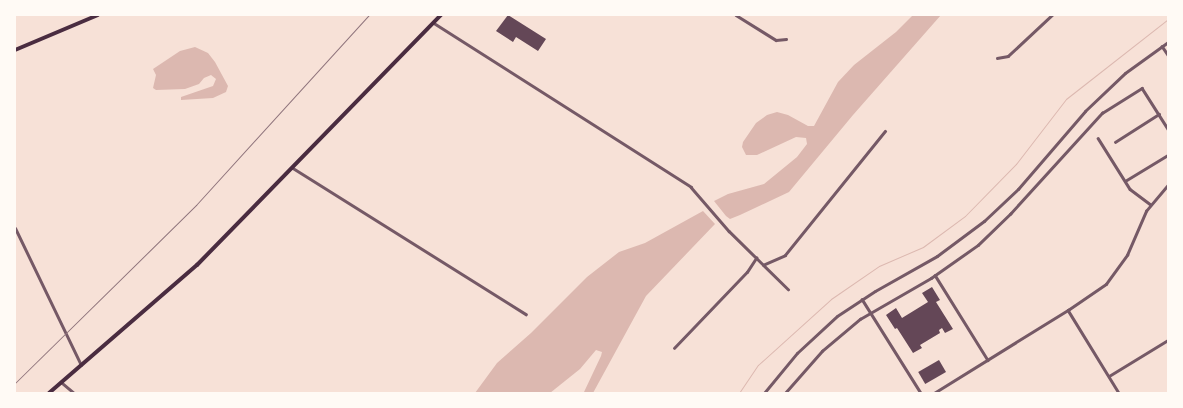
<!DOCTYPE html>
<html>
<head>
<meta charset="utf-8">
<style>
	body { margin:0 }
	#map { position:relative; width:1183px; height:408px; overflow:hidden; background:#f7e1d7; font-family:Helvetica,sans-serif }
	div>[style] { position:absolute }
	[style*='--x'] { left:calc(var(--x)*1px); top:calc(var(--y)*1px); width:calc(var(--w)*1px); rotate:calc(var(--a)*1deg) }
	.water>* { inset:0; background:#dcb8b0 }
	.stream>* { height:1px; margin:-0.5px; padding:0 0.5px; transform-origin:0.5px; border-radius:0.5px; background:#dcb8b0 }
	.building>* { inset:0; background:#644757; transform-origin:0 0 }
	.minor>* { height:2.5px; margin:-1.25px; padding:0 1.25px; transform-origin:1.25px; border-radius:1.25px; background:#755966 }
	.tertiary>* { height:3px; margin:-1.5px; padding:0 1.5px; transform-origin:1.5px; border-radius:1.5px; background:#755966 }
	.primary>* { height:4px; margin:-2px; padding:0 2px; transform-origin:2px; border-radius:2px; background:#4a2c40 }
	.rail>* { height:1px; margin:-0.5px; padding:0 0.5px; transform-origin:0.5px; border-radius:0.5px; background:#8f747c }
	span { translate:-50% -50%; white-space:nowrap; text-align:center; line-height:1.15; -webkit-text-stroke:4px #fffaf5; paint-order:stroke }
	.frame { position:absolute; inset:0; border:16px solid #fffaf5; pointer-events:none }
</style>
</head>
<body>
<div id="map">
	<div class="water">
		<i style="clip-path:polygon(913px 15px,941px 15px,853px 115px,789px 192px,740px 215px,730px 219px,726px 216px,714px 201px,728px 194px,764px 184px,797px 157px,807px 144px,806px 138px,796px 137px,757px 155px,746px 155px,742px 147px,743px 142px,756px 123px,767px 115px,777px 112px,788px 115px,808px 126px,814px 126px,838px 82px,854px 65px,896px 32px)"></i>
		<i style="clip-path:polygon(195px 47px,208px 53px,215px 62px,228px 86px,226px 92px,213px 98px,181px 100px,181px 97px,213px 86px,216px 79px,211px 75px,204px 78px,199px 84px,185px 89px,156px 90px,153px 88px,156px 75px,153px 69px,180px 51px)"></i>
		<i style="clip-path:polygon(703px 211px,715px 224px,646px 296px,593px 393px,584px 392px,601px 356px,602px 352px,596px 350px,580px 369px,550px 393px,475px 393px,497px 363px,531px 333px,587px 277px,619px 252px,645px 243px)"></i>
	</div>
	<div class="stream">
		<i style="--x:739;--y:393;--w:34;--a:-56"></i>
		<i style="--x:758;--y:365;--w:98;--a:-42.1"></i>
		<i style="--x:831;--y:299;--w:58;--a:-34.5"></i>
		<i style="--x:879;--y:266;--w:48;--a:-23.4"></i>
		<i style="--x:923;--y:247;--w:52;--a:-36.4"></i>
		<i style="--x:965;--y:216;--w:73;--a:-45.6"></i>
		<i style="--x:1016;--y:164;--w:82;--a:-52.4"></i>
		<i style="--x:1066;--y:99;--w:130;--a:-38.1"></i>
	</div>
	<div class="building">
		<i style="clip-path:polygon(508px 15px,546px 39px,538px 51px,516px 37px,513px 42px,496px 31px)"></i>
		<i style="clip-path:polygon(932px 287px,940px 300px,936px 302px,953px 329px,945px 333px,942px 328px,939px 330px,940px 333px,920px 345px,922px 348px,913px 353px,897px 328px,895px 329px,886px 315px,896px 308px,902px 318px,928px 302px,922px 293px)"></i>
		<i style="left:939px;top:360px;width:14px;height:24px;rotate:60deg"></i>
	</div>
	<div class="minor">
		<i style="--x:736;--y:15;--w:47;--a:32"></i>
		<i style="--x:776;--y:40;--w:10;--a:-6"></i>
		<i style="--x:434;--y:23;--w:305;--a:32.5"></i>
		<i style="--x:691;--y:187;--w:58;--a:49.2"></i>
		<i style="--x:729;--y:231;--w:83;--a:44.5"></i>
		<i style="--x:1162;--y:46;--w:11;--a:56"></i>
		<i style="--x:997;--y:58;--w:11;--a:-10"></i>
		<i style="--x:1008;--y:56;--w:60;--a:-43"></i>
		<i style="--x:1098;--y:138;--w:60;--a:57.9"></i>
		<i style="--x:1130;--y:189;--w:25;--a:37"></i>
		<i style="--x:1115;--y:142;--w:52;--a:-32.5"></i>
		<i style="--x:293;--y:168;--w:275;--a:32.1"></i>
		<i style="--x:1125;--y:181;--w:50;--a:-31.2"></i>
		<i style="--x:763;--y:265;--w:24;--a:-24"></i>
		<i style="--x:785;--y:255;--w:159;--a:-51.1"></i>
		<i style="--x:935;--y:275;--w:100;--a:58.1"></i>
		<i style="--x:862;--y:299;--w:111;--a:57.9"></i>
		<i style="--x:1068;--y:310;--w:97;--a:58.4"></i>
		<i style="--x:674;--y:348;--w:105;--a:-46.2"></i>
		<i style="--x:747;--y:272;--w:17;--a:-57"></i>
		<i style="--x:1109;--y:376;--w:69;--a:-31.4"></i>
		<i style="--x:61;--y:382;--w:17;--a:40"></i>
		<i style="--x:785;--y:393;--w:56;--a:-48.6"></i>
		<i style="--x:822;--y:351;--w:50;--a:-40.1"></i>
		<i style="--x:860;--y:319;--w:82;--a:-30"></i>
		<i style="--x:931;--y:278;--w:57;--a:-35.1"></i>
		<i style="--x:978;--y:245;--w:45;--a:-44.1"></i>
		<i style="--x:1010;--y:214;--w:137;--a:-47.7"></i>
		<i style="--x:1102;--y:113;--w:47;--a:-32"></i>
		<i style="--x:1142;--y:88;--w:49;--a:57.6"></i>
		<i style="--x:934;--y:393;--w:158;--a:-31.8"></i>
		<i style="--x:1068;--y:310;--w:46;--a:-34.4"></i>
		<i style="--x:1106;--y:284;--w:36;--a:-54"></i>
		<i style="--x:1127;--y:255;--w:48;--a:-66.6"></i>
		<i style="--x:1146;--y:211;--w:34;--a:-50"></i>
	</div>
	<div class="tertiary">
		<i style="--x:15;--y:228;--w:152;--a:64.3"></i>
		<i style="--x:764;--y:393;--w:52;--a:-50.5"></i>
		<i style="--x:797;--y:353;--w:54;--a:-42.8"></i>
		<i style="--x:837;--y:316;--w:45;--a:-33.3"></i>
		<i style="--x:875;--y:291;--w:71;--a:-29.4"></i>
		<i style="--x:937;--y:256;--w:59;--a:-36.7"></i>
		<i style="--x:984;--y:221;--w:47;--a:-43.3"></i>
		<i style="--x:1018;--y:189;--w:103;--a:-49.3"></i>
		<i style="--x:1085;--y:111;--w:55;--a:-43.5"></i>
		<i style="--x:1125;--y:73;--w:53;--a:-35.8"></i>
	</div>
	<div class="primary">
		<i style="--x:15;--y:50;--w:90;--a:-22.9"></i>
		<i style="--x:49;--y:393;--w:196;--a:-40.9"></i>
		<i style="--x:197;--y:265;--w:349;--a:-45.7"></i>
	</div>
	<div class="rail">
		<i style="--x:15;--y:383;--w:254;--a:-44.5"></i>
		<i style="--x:196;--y:205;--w:257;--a:-47.7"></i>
	</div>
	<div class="frame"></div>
</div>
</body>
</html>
